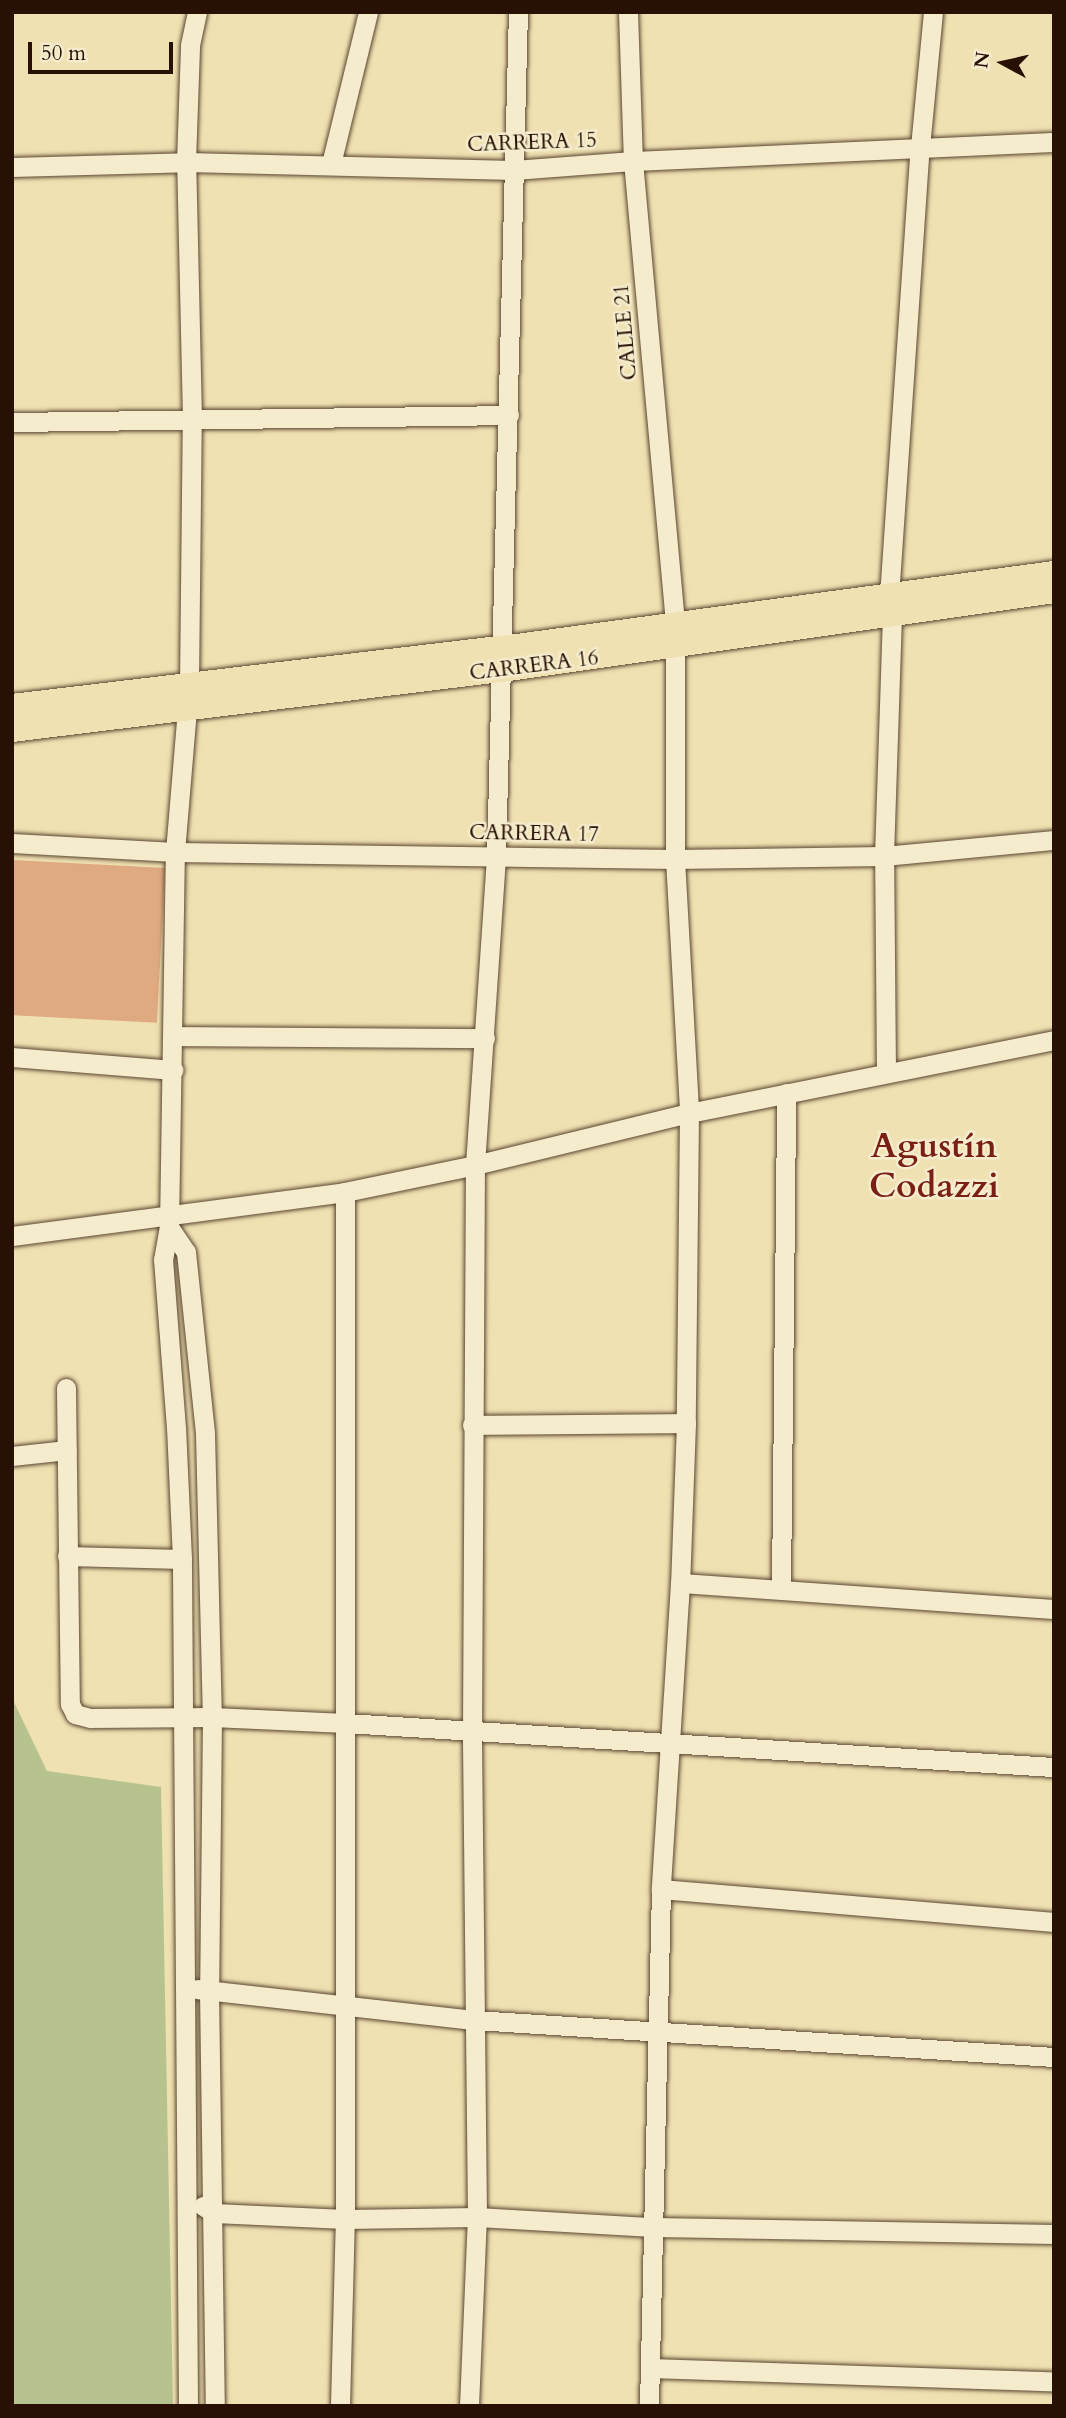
<!DOCTYPE html>
<html>
<head>
<meta charset="utf-8">
<style>
	body { margin:0 }
	#map { position:relative; width:1066px; height:2418px; overflow:hidden; background:#f0e1b2; font-family:Cardo,serif }
	div>[style] { position:absolute }
	[style*='--x'] { left:calc(var(--x)*1px); top:calc(var(--y)*1px); width:calc(var(--w)*1px); rotate:calc(var(--a)*1deg) }
	.green>* { inset:0; background:#b7c38e }
	.building>* { inset:0; background:#dfaa81; transform-origin:0 0 }
	.roads { filter:drop-shadow(0 0 2px #5a4530) drop-shadow(0 0 2px #5a4530) }
	.minor>* { height:19px; margin:-9.5px; padding:0 9.5px; transform-origin:9.5px; border-radius:9.5px; background:#f5eccd }
	.major>* { height:24px; margin:-12px; padding:0 12px; transform-origin:12px; border-radius:12px; background:#f0e1b2 }
	span { translate:-50% -50%; white-space:nowrap; text-align:center; line-height:1.15; -webkit-text-stroke:5px #f5eccd; paint-order:stroke }
	.street-label { font-size:21px; color:#281104 }
	.town-label { font-size:35px; color:#7a1f14; font-weight:700 }
	.frame { position:absolute; inset:0; border:14px solid #281104; pointer-events:none }
	.north { position:absolute; left:968px; top:28px; width:70px; height:70px; -webkit-text-stroke:5px #f5eccd; paint-order:stroke; rotate:278deg; font-size:19px; font-weight:700; line-height:28px; text-align:center; color:#281104 }
	.north::after { content:''; display:block; margin:auto; width:24px; height:32px; background:#281104; clip-path:polygon(50% 0,100% 100%,50% 72%,0 100%) }
	.scale { position:absolute; left:28px; top:42px; width:145px; height:32px; box-sizing:border-box; border:4px solid #281104; border-top:0; padding-left:9px; font-size:21px; line-height:24px; white-space:nowrap; color:#281104; -webkit-text-stroke:5px #f5eccd; paint-order:stroke }
</style>
</head>
<body>
<div id="map">
	<div class="green">
		<i style="clip-path:polygon(12px 1698px,47px 1771px,161px 1787px,173px 2406px,12px 2406px)"></i>
	</div>
	<div class="building">
		<i style="left:165px;top:868px;width:155px;height:153px;rotate:93deg"></i>
	</div>
	<div class="roads">
		<div class="minor">
			<i style="--x:628;--y:12;--w:149;--a:88.1"></i>
			<i style="--x:633;--y:161;--w:465;--a:84.8"></i>
			<i style="--x:675;--y:624;--w:235;--a:90"></i>
			<i style="--x:675;--y:859;--w:254;--a:86.8"></i>
			<i style="--x:689;--y:1113;--w:310;--a:90.6"></i>
			<i style="--x:686;--y:1423;--w:160;--a:92.1"></i>
			<i style="--x:680;--y:1583;--w:307;--a:93.6"></i>
			<i style="--x:661;--y:1889;--w:517;--a:91.33"></i>
			<i style="--x:331;--y:164;--w:156;--a:-76.3"></i>
			<i style="--x:12;--y:167;--w:174;--a:-1.6"></i>
			<i style="--x:186;--y:162;--w:328;--a:1.4"></i>
			<i style="--x:514;--y:170;--w:119;--a:-4.3"></i>
			<i style="--x:633;--y:161;--w:421;--a:-2.6"></i>
			<i style="--x:12;--y:422;--w:497;--a:-0.8"></i>
			<i style="--x:12;--y:843;--w:163;--a:3.2"></i>
			<i style="--x:175;--y:852;--w:500;--a:0.8"></i>
			<i style="--x:675;--y:859;--w:209;--a:-0.8"></i>
			<i style="--x:884;--y:856;--w:171;--a:-5.4"></i>
			<i style="--x:174;--y:1036;--w:311;--a:0.4"></i>
			<i style="--x:12;--y:1057;--w:162;--a:4.6"></i>
			<i style="--x:886;--y:1073;--w:217;--a:-90.5"></i>
			<i style="--x:884;--y:856;--w:241;--a:-88.1"></i>
			<i style="--x:892;--y:615;--w:18;--a:-99"></i>
			<i style="--x:889;--y:597;--w:451;--a:-86.1"></i>
			<i style="--x:920;--y:147;--w:136;--a:-84.5"></i>
			<i style="--x:169;--y:1227;--w:30;--a:56"></i>
			<i style="--x:186;--y:1252;--w:183;--a:84"></i>
			<i style="--x:205;--y:1434;--w:283;--a:88.6"></i>
			<i style="--x:212;--y:1717;--w:273;--a:90.6"></i>
			<i style="--x:209;--y:1990;--w:416;--a:89.2"></i>
			<i style="--x:12;--y:1236;--w:336;--a:-7.5"></i>
			<i style="--x:345;--y:1192;--w:133;--a:-11.7"></i>
			<i style="--x:475;--y:1165;--w:220;--a:-13.7"></i>
			<i style="--x:689;--y:1113;--w:372;--a:-11.3"></i>
			<i style="--x:66;--y:1388;--w:316;--a:89.3"></i>
			<i style="--x:70;--y:1704;--w:11;--a:63"></i>
			<i style="--x:75;--y:1714;--w:16;--a:15"></i>
			<i style="--x:90;--y:1718;--w:122;--a:-0.5"></i>
			<i style="--x:212;--y:1717;--w:134;--a:2.6"></i>
			<i style="--x:346;--y:1723;--w:709;--a:3.56"></i>
			<i style="--x:472;--y:1425;--w:214;--a:-0.5"></i>
			<i style="--x:12;--y:1456;--w:55;--a:-6.2"></i>
			<i style="--x:67;--y:1556;--w:115;--a:1.5"></i>
			<i style="--x:680;--y:1583;--w:375;--a:4"></i>
			<i style="--x:781;--y:1588;--w:495;--a:-89.4"></i>
			<i style="--x:661;--y:1889;--w:394;--a:4.8"></i>
			<i style="--x:197;--y:1989;--w:280;--a:6.4"></i>
			<i style="--x:475;--y:2020;--w:580;--a:3.66"></i>
			<i style="--x:203;--y:2206;--w:13;--a:32"></i>
			<i style="--x:214;--y:2213;--w:131;--a:2.6"></i>
			<i style="--x:345;--y:2219;--w:132;--a:-0.9"></i>
			<i style="--x:477;--y:2217;--w:176;--a:3.3"></i>
			<i style="--x:653;--y:2227;--w:401;--a:1"></i>
			<i style="--x:652;--y:2368;--w:402;--a:1.9"></i>
			<i style="--x:188;--y:2406;--w:847;--a:-90.41"></i>
			<i style="--x:182;--y:1559;--w:131;--a:-92.6"></i>
			<i style="--x:176;--y:1428;--w:169;--a:-94.4"></i>
			<i style="--x:163;--y:1260;--w:34;--a:-80"></i>
			<i style="--x:169;--y:1227;--w:375;--a:-89.1"></i>
			<i style="--x:175;--y:852;--w:167;--a:-85.2"></i>
			<i style="--x:189;--y:686;--w:267;--a:-89.4"></i>
			<i style="--x:192;--y:419;--w:257;--a:-91.3"></i>
			<i style="--x:186;--y:162;--w:117;--a:-88"></i>
			<i style="--x:190;--y:45;--w:34;--a:-78"></i>
			<i style="--x:340;--y:2406;--w:187;--a:-88.5"></i>
			<i style="--x:345;--y:2219;--w:1027;--a:-90"></i>
			<i style="--x:469;--y:2406;--w:189;--a:-87.6"></i>
			<i style="--x:477;--y:2217;--w:485;--a:-90.6"></i>
			<i style="--x:472;--y:1732;--w:567;--a:-89.7"></i>
			<i style="--x:475;--y:1165;--w:310;--a:-86.1"></i>
			<i style="--x:496;--y:856;--w:844;--a:-88.51"></i>
		</div>
		<div class="major">
			<i style="--x:12;--y:706;--w:493;--a:-6.8"></i>
			<i style="--x:502;--y:648;--w:557;--a:-7.74"></i>
			<i style="--x:12;--y:730;--w:494;--a:-7"></i>
			<i style="--x:502;--y:670;--w:558;--a:-8.14"></i>
		</div>
	</div>
	<div class="street-label">
		<span style="left:532px;top:143px;rotate:-2deg">CARRERA 15</span>
		<span style="left:626px;top:332px;rotate:-95deg">CALLE 21</span>
		<span style="left:534px;top:666px;rotate:-7deg">CARRERA 16</span>
		<span style="left:534px;top:834px;rotate:1deg">CARRERA 17</span>
	</div>
	<div class="town-label">
		<span style="left:934px;top:1166px">Agustín<br>Codazzi</span>
	</div>
	<div class="frame"></div>
	<div class="north">N</div>
	<div class="scale">50 m</div>
</div>
</body>
</html>
